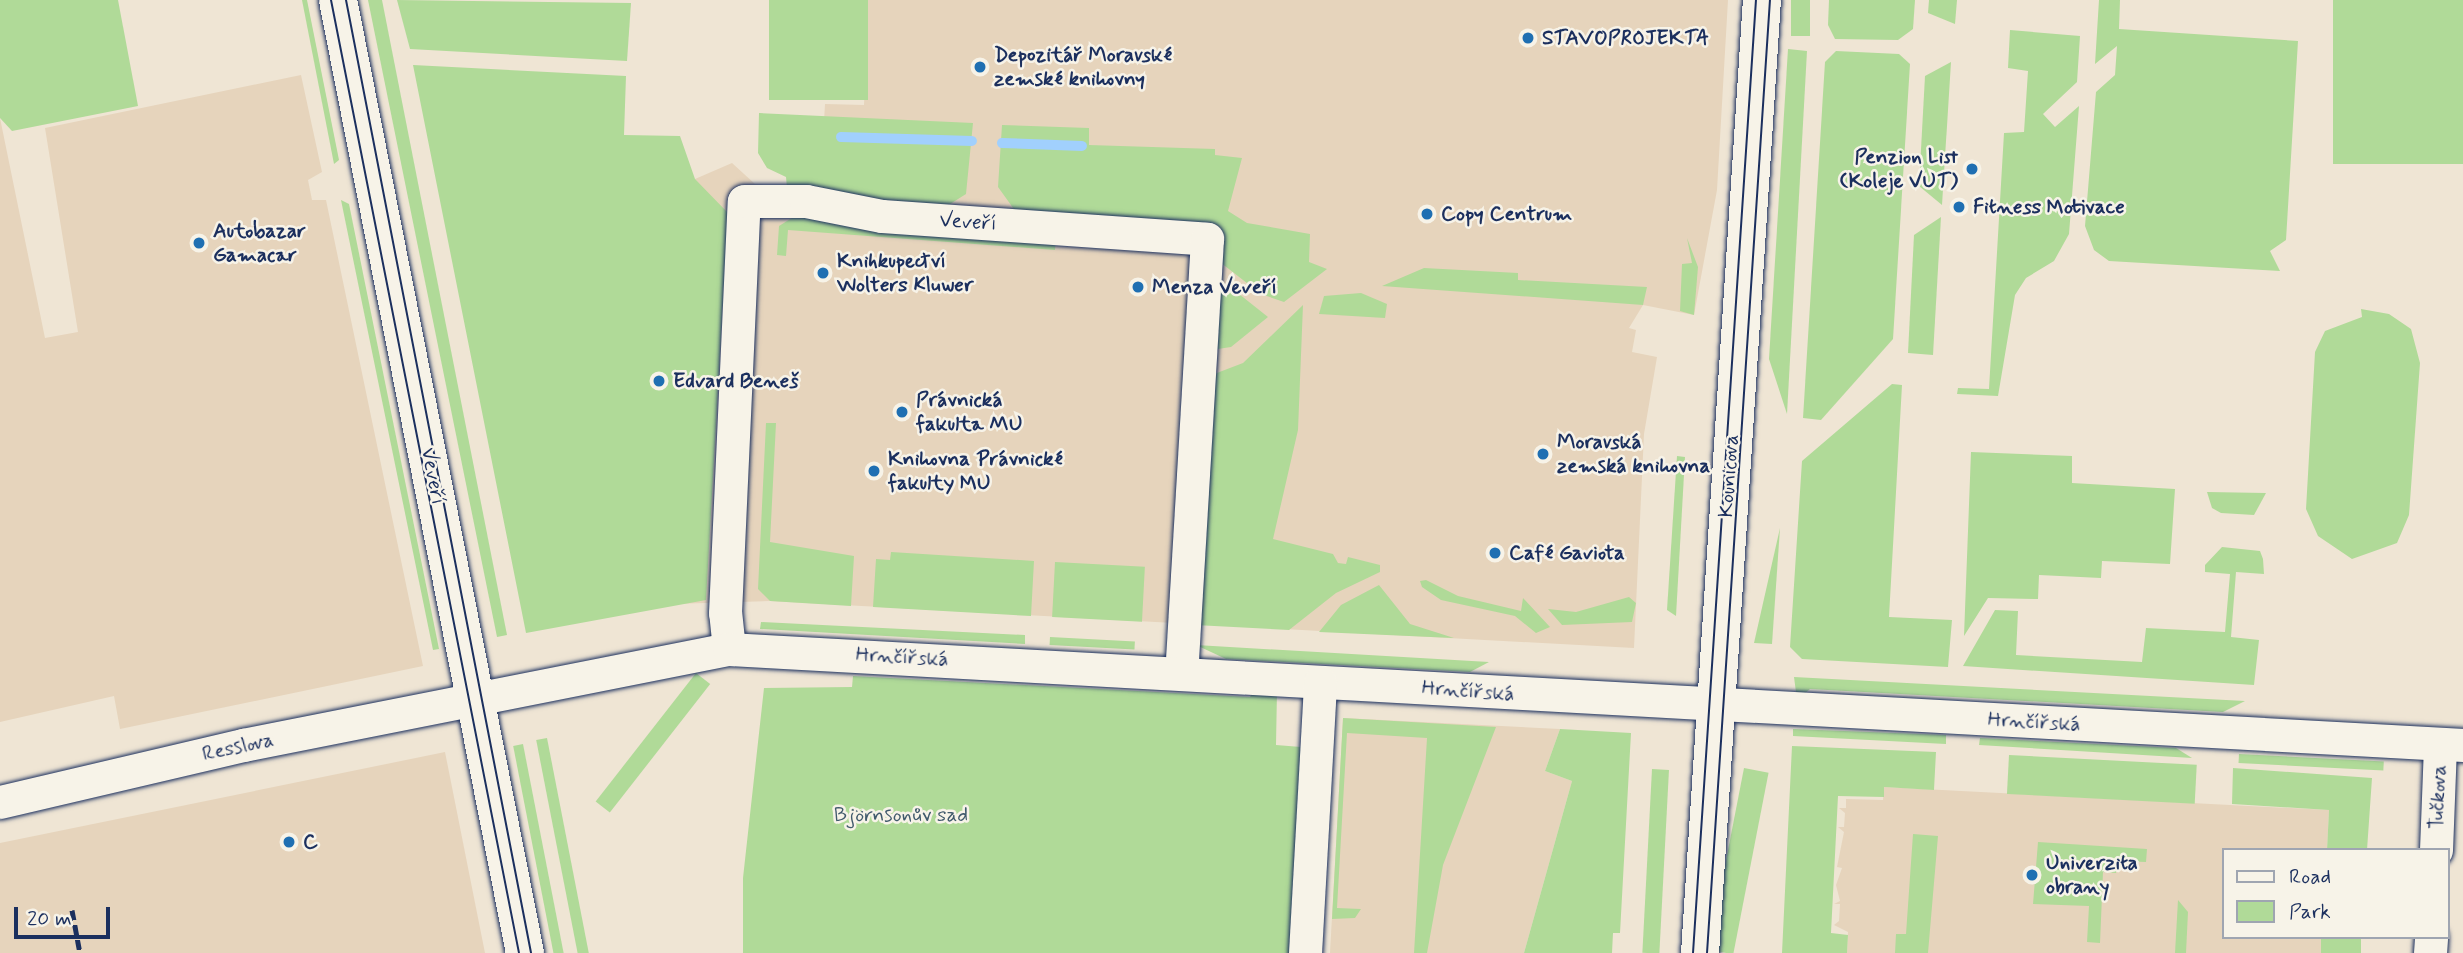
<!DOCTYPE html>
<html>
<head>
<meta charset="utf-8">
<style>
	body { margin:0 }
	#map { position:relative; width:2463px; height:953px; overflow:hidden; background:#efe5d4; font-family:Mynerve,sans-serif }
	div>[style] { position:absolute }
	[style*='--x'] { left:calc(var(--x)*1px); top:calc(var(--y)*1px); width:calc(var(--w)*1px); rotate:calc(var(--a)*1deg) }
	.built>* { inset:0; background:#e6d4bc }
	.green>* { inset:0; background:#b0da98; transform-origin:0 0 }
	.stream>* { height:10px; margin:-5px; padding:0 5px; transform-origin:5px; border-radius:5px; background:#a1d0fd }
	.roads { filter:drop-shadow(0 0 2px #1b2f5e) drop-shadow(0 0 2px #1b2f5e) }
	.minor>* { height:33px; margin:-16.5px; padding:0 16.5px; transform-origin:16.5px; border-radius:16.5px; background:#f7f3e8 }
	.tertiary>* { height:38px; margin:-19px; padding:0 19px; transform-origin:19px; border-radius:19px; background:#f7f3e8 }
	.secondary>* { height:38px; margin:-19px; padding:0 19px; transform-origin:19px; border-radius:19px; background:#f7f3e8 }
	.tram>* { height:2px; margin:-1px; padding:0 1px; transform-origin:1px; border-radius:1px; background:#1b2f5e }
	.rail>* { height:5px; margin-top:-2.5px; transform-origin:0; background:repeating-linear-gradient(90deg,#1b2f5e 0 10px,transparent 0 15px) }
	.dots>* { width:19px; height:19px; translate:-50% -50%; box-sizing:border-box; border:4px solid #f7f3e8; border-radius:50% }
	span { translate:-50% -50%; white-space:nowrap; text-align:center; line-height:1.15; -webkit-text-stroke:5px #f7f3e8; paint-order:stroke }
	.poi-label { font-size:21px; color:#1b2f5e; font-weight:700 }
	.left { translate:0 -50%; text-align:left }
	.right { translate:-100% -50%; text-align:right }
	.street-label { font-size:21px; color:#1b2f5e }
	.park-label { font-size:21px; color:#405a6c }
	.legend { position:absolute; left:2222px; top:848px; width:228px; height:91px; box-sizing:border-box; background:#f7f3e8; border:2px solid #9fa5b1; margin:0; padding:9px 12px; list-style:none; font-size:21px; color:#1b2f5e }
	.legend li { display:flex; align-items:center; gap:14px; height:35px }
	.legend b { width:35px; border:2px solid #9fa5b1 }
	.scale { position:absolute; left:14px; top:907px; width:96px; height:32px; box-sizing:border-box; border:4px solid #1b2f5e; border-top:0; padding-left:9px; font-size:21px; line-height:24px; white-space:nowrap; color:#1b2f5e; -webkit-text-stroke:5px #f7f3e8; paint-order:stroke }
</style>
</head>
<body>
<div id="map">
	<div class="built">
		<i style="clip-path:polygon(868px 0,1728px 0,1717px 190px,1694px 315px,1643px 305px,1629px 328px,1636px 330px,1632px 352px,1657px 357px,1644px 434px,1634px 648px,770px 601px,672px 604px,695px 179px,732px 163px,755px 184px,820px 190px,825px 104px,864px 105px)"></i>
		<i style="clip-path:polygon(301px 75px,322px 172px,308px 180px,312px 200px,326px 200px,423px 666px,120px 729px,114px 696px,0 722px,0 118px,45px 338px,78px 332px,45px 128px)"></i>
		<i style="clip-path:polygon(1343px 718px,1560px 729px,1545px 771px,1572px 781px,1524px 953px,1330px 953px)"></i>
		<i style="clip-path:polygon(445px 752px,485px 953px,0 953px,0 843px)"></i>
		<i style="clip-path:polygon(1884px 787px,2329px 810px,2327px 850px,2223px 850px,2223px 937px,2321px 937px,2321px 953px,1847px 953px,1848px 932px,1834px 925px,1839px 921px,1840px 904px,1834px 904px,1840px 901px,1836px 885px,1842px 868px,1837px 867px,1844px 832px,1838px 827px,1844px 827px,1845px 813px,1839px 808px,1846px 808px,1846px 799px,1883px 800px)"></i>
	</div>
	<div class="green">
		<i style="clip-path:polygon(0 0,118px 0,138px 106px,12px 131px,0 118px)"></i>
		<i style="clip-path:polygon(302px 0,307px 0,339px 160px,334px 164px)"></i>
		<i style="clip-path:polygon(368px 0,382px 0,507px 635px,497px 637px)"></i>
		<i style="clip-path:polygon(397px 0,631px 3px,627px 61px,410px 49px)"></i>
		<i style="left:769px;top:0;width:99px;height:100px"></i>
		<i style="left:1791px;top:0;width:19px;height:36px"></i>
		<i style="clip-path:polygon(1829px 0,1915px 0,1913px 29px,1898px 40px,1835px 39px,1828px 25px)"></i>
		<i style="clip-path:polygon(1929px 0,1957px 0,1955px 24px,1928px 13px)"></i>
		<i style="clip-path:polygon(2099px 0,2120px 0,2119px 29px,2298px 41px,2286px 240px,2270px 251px,2280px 271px,2109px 261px,2094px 250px,2085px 226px,2096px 92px,2115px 75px,2117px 46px,2095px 64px)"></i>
		<i style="left:2333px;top:0;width:130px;height:164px"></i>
		<i style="clip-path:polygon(2010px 30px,2080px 36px,2077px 82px,2043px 114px,2055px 127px,2079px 106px,2069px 234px,2054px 261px,2026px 278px,2015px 295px,1998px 396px,1957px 394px,1958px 388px,1989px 389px,2004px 133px,2024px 132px,2028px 71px,2008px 68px)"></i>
		<i style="clip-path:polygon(1788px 49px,1807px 51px,1787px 414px,1769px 359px)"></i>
		<i style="clip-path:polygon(1836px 51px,1899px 54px,1910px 64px,1893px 339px,1821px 420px,1803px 418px,1825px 62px)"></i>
		<i style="clip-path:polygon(1951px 62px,1942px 205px,1919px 186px,1925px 76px)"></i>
		<i style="clip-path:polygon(413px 65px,626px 76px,624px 135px,680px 136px,695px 179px,728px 213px,706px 600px,526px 633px)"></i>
		<i style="clip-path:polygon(759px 113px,973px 123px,966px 194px,939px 211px,787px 188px,786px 177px,767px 168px,758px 153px)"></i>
		<i style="clip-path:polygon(1002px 125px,1089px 128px,1089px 145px,1215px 149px,1215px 155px,1242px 158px,1228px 211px,1247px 223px,1310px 234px,1309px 262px,1327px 269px,1284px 302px,1261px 294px,1216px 259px,1217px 225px,1016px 212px,998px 187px)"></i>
		<i style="clip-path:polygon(341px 200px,349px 204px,439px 649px,433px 650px)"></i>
		<i style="clip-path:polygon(795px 216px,1056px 240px,1055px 250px,788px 230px,786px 256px,777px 255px,779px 226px)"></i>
		<i style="clip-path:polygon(1941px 217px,1933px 355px,1908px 353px,1914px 235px)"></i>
		<i style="clip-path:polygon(1687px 238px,1698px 267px,1694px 315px,1680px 311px,1682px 264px,1692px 263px)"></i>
		<i style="clip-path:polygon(1424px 268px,1518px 273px,1518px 280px,1647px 287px,1643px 305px,1382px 286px)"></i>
		<i style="clip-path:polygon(1214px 287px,1239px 294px,1268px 317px,1231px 347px,1211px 350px)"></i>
		<i style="clip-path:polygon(1361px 293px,1387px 304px,1385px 318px,1319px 314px,1324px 296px)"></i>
		<i style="clip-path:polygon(1303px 305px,1298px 430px,1273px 539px,1333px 554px,1338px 563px,1346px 564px,1348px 557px,1380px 565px,1380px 572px,1336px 593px,1289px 630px,1195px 625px,1209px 376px,1243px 363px)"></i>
		<i style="clip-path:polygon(2361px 309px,2389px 314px,2411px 329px,2420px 363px,2409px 515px,2397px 543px,2352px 559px,2318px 536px,2306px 509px,2315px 352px,2325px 331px,2362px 317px)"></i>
		<i style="clip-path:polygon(1892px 384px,1902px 385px,1889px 617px,1952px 620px,1948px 667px,1802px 659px,1790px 647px,1802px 461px)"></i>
		<i style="clip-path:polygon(766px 423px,776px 423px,770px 542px,854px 556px,851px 606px,770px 601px,758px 589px)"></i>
		<i style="clip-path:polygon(1971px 452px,2072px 456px,2072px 483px,2175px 489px,2170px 564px,2102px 561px,2101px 578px,2039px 575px,2038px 599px,1988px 598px,1964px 636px)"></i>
		<i style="clip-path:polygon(1677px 456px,1685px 457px,1676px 616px,1667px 610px)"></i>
		<i style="clip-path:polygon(2207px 492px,2266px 493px,2254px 515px,2221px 513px,2212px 508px)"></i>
		<i style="clip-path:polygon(1780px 528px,1772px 644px,1754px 643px)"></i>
		<i style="clip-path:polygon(2222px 547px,2260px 551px,2263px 559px,2264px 574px,2236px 572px,2231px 637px,2259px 640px,2254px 685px,1963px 666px,1995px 610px,2018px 611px,2016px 655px,2142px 662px,2146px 628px,2225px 632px,2230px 574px,2205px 572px,2205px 565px)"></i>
		<i style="clip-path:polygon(891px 552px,1034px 561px,1031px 616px,873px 607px,876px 559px,890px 560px)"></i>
		<i style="left:1055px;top:562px;width:90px;height:55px;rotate:3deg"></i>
		<i style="clip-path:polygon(1426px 580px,1458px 596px,1521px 611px,1523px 598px,1550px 627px,1536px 633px,1515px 616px,1441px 600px,1422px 587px,1420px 581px)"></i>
		<i style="clip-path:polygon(1379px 585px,1410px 624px,1454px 638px,1319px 632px,1341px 605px)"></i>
		<i style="clip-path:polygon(1629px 597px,1636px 603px,1632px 622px,1562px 625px,1548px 609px,1576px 612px)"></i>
		<i style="clip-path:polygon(761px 622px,1025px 635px,1025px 644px,760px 629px)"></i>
		<i style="left:1050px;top:637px;width:85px;height:8px;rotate:3deg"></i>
		<i style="clip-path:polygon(1196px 645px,1489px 662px,1470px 672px,1226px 659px)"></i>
		<i style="left:696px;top:673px;width:18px;height:163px;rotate:38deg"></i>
		<i style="clip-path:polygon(853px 676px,1250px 697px,1253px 691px,1277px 691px,1276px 745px,1301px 747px,1290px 953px,743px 953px,743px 878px,764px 688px,852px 687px)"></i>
		<i style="clip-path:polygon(1794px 677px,2245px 701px,2223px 712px,1810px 689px,1797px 700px)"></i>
		<i style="clip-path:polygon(1343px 718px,1496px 727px,1443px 865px,1427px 953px,1414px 953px,1427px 738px,1347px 733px,1337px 908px,1361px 909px,1355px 918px,1332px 919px)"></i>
		<i style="clip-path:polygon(1560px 729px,1631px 733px,1620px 933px,1613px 933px,1612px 953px,1524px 953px,1572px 781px,1545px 771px)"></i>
		<i style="clip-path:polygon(1793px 729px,1946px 735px,1946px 744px,1793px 736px)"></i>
		<i style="left:547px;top:738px;width:219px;height:11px;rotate:79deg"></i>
		<i style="clip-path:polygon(1980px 738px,2176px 748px,2192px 758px,1979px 745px)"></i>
		<i style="left:523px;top:744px;width:213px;height:10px;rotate:79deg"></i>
		<i style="clip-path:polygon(1792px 746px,1936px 752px,1934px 790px,1884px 787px,1884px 797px,1838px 796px,1831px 933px,1848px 935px,1847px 953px,1782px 953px)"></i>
		<i style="left:2239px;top:754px;width:145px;height:9px;rotate:3deg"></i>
		<i style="left:2009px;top:755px;width:188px;height:39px;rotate:3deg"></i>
		<i style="left:1744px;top:768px;width:25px;height:185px;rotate:11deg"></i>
		<i style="clip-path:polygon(2233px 768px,2372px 778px,2367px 850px,2327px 850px,2329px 810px,2232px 804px)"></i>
		<i style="left:1652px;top:769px;width:17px;height:184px;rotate:3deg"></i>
		<i style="clip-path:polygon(1913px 834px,1938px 836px,1928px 953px,1895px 953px,1896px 934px,1906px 934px)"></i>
		<i style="clip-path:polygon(2038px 842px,2147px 849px,2146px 862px,2117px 861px,2116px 873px,2103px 872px,2100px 943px,2087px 942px,2089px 906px,2033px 904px)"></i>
		<i style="clip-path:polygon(2178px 900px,2188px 912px,2186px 953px,2175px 953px)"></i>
		<i style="left:2321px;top:937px;width:40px;height:16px"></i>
	</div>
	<div class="stream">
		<i style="--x:841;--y:137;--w:131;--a:1.7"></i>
		<i style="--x:1002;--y:143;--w:80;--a:2.1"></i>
	</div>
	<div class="roads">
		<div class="minor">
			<i style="--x:729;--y:649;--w:36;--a:-96"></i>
			<i style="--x:725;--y:613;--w:412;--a:-87.4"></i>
			<i style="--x:744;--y:201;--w:62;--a:0"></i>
			<i style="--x:806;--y:201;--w:77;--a:11.2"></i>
			<i style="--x:882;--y:216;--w:326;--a:4"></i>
			<i style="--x:1207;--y:239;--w:435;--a:93.4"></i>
			<i style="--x:0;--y:802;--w:250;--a:-13.2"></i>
			<i style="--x:243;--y:745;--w:495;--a:-11.2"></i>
			<i style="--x:729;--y:649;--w:1737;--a:3.17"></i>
			<i style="--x:2436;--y:850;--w:106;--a:-87.8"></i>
			<i style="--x:1305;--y:953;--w:271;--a:-86.8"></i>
			<i style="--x:2430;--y:953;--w:16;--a:-86"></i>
		</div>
		<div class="tertiary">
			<i style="--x:1700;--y:953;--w:955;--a:-86.28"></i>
		</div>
		<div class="secondary">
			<i style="--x:338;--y:0;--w:971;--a:78.9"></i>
		</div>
	</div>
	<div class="tram">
		<i style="--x:331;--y:0;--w:971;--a:78.84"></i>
		<i style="--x:346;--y:0;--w:971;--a:79.01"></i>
		<i style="--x:1693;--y:953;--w:955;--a:-86.22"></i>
		<i style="--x:1707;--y:953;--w:955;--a:-86.22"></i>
	</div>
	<div class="rail">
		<i style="--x:72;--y:910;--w:44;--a:79.5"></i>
	</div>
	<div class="dots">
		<i style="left:1528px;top:38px;background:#1f6fb2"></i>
		<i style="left:980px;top:67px;background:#1f6fb2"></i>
		<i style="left:1972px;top:169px;background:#1f6fb2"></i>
		<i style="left:1959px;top:207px;background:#1f6fb2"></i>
		<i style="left:1427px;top:214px;background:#1f6fb2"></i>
		<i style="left:199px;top:243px;background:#1f6fb2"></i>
		<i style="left:823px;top:273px;background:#1f6fb2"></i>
		<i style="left:1138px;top:287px;background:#1f6fb2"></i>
		<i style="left:659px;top:381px;background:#1f6fb2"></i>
		<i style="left:902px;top:412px;background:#1f6fb2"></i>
		<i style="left:1543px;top:454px;background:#1f6fb2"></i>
		<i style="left:874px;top:471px;background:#1f6fb2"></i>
		<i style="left:1495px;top:553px;background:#1f6fb2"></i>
		<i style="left:289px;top:842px;background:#1f6fb2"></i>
		<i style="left:2032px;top:875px;background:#1f6fb2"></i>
	</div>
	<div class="poi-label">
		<span class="left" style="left:1542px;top:38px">STAVOPROJEKTA</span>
		<span class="left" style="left:994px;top:67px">Depozitář Moravské<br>zemské knihovny</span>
		<span class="right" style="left:1958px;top:169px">Penzion List<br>(Koleje VUT)</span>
		<span class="left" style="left:1973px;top:207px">Fitness Motivace</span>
		<span class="left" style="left:1441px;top:214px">Copy Centrum</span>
		<span class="left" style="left:213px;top:243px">Autobazar<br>Gamacar</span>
		<span class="left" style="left:837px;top:273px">Knihkupectví<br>Wolters Kluwer</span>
		<span class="left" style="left:1152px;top:287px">Menza Veveří</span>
		<span class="left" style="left:673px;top:381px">Edvard Beneš</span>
		<span class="left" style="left:916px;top:412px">Právnická<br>fakulta MU</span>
		<span class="left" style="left:1557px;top:454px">Moravská<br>zemská knihovna</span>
		<span class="left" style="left:888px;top:471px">Knihovna Právnické<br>fakulty MU</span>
		<span class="left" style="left:1509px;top:553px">Café Gaviota</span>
		<span class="left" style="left:303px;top:842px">C</span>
		<span class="left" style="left:2046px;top:875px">Univerzita<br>obrany</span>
	</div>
	<div class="street-label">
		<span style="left:968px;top:222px;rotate:4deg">Veveří</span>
		<span style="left:433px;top:476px;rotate:79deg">Veveří</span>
		<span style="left:1729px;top:476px;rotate:-86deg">Kounicova</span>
		<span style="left:902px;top:657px;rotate:3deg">Hrnčířská</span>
		<span style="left:1468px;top:691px;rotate:4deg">Hrnčířská</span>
		<span style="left:2034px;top:722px;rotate:3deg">Hrnčířská</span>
		<span style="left:238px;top:747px;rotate:-12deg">Resslova</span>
		<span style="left:2438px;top:797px;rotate:-87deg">Tučkova</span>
	</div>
	<div class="park-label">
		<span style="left:901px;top:815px">Björnsonův sad</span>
	</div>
	<ul class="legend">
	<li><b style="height:9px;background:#f7f3e8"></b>Road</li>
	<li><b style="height:19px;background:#b0da98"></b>Park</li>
	</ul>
	<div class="scale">20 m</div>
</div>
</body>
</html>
